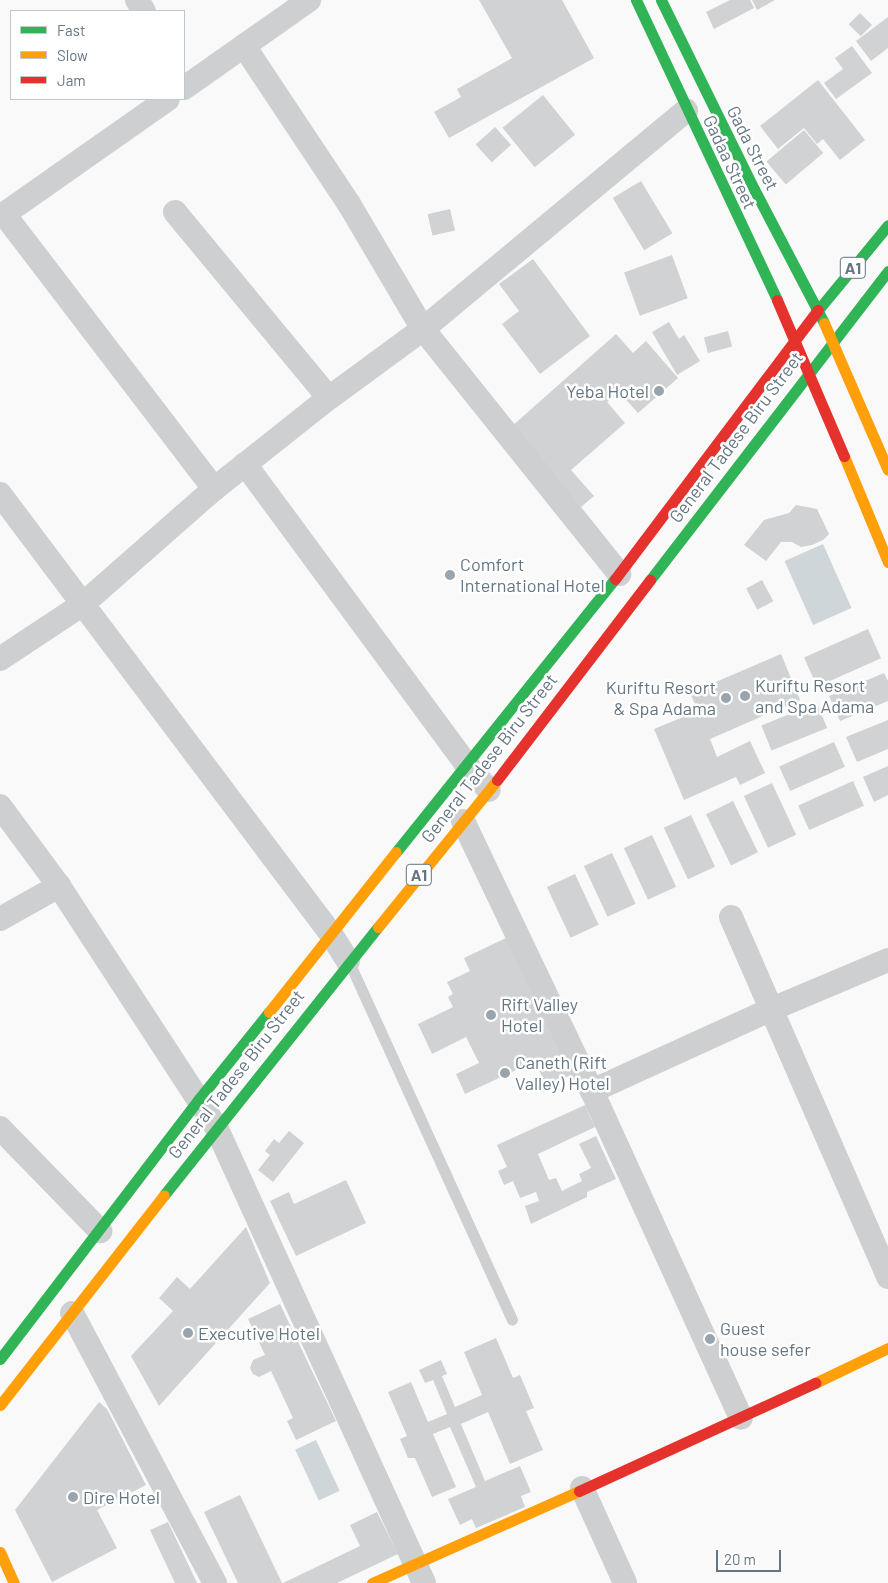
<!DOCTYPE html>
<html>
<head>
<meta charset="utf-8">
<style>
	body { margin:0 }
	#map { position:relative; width:888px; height:1583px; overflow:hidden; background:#f9f9f9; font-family:Barlow,sans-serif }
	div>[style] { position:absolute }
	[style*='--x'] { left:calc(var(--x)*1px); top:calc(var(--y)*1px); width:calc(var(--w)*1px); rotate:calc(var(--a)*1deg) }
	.water>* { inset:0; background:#ced6d9; transform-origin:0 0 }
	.building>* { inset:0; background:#d0d2d3; transform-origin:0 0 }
	.lane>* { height:11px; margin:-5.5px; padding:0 5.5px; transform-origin:5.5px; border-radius:5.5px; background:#cecfd0 }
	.street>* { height:24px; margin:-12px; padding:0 12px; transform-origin:12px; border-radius:12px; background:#cecfd0 }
	.fast>* { height:11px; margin:-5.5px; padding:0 5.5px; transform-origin:5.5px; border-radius:5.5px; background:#30b455 }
	.slow>* { height:11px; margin:-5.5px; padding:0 5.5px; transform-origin:5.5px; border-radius:5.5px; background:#ff9f0a }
	.jam>* { height:11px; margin:-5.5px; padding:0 5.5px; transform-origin:5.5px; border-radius:5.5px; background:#e5322d }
	.dots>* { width:14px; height:14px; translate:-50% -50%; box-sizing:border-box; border:2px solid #fff; border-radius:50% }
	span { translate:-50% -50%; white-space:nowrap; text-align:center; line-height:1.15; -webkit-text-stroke:5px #fff; paint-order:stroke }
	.shield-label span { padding:1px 4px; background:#fff; border:1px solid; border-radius:4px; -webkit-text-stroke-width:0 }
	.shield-label { font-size:16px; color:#657683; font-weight:700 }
	.street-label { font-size:18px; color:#657683 }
	.poi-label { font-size:18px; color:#657683 }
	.right { translate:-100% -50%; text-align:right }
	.left { translate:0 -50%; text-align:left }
	.legend { position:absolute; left:10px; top:10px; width:175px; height:90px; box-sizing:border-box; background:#fff; border:1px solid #c1c8cd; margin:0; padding:6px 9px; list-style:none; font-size:15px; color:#657683 }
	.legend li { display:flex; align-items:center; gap:10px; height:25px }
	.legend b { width:25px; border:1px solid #c1c8cd }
	.scale { position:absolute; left:716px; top:1550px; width:65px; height:22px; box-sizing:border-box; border:2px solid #657683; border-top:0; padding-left:6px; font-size:15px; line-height:18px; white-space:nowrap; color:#657683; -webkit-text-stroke:4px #fff; paint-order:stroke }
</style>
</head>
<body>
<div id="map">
	<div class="water">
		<i style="left:823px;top:544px;width:70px;height:42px;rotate:66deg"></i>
		<i style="left:316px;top:1440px;width:56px;height:23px;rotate:65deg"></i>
	</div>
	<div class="building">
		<i style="clip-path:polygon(479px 0,562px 0,594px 58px,449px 138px,434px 112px,461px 97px,457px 89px,512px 58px)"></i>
		<i style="clip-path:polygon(730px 0,750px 0,754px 8px,714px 29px,706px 12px)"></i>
		<i style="clip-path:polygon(752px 0,775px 0,757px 10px)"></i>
		<i style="left:860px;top:13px;width:17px;height:16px;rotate:45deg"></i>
		<i style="clip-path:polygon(888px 17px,888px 48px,871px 61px,856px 41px)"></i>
		<i style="clip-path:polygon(852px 46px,872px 73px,836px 99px,824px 83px,843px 69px,835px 58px)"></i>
		<i style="clip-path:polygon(818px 80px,865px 140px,840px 160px,823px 139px,817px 144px,804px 128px,778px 149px,760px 126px)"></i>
		<i style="left:543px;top:95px;width:51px;height:52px;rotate:51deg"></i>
		<i style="left:495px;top:127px;width:24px;height:26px;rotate:48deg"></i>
		<i style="left:804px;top:130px;width:30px;height:49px;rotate:50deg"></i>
		<i style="left:641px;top:181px;width:61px;height:33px;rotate:59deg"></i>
		<i style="left:450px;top:209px;width:22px;height:23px;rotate:77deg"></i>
		<i style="left:672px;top:255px;width:46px;height:51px;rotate:70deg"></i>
		<i style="clip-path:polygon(533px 259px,590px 336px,540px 374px,502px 324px,519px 311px,499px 284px)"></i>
		<i style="clip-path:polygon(669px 322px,679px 339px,684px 335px,700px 361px,677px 375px,652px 332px)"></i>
		<i style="left:728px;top:331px;width:16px;height:25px;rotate:75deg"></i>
		<i style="clip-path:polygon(616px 334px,633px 353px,646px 341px,678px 378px,638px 413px,619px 392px,607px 402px,625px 423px,571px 470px,594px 496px,581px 507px,511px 427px)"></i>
		<i style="clip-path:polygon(796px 505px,817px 509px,829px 534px,823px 540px,812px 545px,801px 547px,792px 542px,781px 542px,766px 561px,744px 545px,764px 520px,789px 513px)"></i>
		<i style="left:762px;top:580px;width:24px;height:18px;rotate:62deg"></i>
		<i style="left:868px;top:629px;width:32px;height:70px;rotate:66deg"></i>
		<i style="clip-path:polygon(781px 654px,800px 700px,710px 739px,717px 757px,750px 741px,765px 773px,740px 785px,736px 777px,684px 800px,654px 729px,698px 711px,690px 693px)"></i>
		<i style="clip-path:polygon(884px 673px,888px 681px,888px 701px,840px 721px,829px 696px)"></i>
		<i style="left:817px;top:703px;width:27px;height:60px;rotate:68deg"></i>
		<i style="clip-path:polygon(888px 720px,888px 749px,857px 762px,846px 737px)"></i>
		<i style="left:834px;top:742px;width:27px;height:60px;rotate:66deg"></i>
		<i style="clip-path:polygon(888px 766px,888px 795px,874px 802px,863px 777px)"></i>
		<i style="left:853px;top:781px;width:27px;height:60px;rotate:66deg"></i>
		<i style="left:772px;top:783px;width:57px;height:31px;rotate:65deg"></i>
		<i style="left:733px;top:801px;width:57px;height:30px;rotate:64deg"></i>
		<i style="left:691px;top:815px;width:57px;height:30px;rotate:65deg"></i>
		<i style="left:652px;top:835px;width:57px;height:31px;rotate:65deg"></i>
		<i style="left:612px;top:853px;width:56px;height:31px;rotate:65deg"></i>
		<i style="left:575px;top:874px;width:56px;height:31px;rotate:65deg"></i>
		<i style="clip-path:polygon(508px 937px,573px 1074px,547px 1087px,535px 1061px,465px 1094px,456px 1074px,479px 1063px,466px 1037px,432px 1054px,418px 1024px,453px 1007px,448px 997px,453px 994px,447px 982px,470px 971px,464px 958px)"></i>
		<i style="clip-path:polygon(585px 1105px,595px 1127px,538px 1154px,549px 1180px,556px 1178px,562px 1191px,582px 1181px,579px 1174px,591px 1168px,579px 1144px,596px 1136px,616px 1179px,587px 1192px,587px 1197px,531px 1224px,525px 1206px,539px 1201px,536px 1192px,520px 1198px,513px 1181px,504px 1185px,498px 1171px,507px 1167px,497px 1145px)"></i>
		<i style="clip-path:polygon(289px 1131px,304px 1143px,273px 1182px,258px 1170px,270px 1155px,265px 1151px,274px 1139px,279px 1143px)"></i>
		<i style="clip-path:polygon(346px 1180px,366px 1223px,296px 1256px,270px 1201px,289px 1192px,294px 1204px)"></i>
		<i style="clip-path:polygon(246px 1227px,270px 1283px,159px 1406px,131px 1356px,173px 1311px,159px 1298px,177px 1277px,190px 1289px)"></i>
		<i style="clip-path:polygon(280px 1304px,336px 1421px,296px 1440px,287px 1421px,293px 1418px,271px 1371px,259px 1377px,253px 1374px,250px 1368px,253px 1360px,265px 1355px,248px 1319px)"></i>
		<i style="clip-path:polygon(496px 1338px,513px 1378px,520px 1375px,534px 1408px,526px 1411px,543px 1450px,510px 1464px,488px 1412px,461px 1424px,485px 1481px,520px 1466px,531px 1492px,521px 1496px,525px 1507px,476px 1528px,472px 1519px,460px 1525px,448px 1499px,476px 1487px,450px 1427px,433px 1434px,456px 1487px,432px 1497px,415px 1458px,408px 1458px,400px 1439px,407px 1436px,388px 1392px,411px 1382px,428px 1422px,447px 1414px,433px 1380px,425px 1383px,419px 1370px,441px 1360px,447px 1374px,442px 1376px,455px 1407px,482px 1395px,464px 1352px)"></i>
		<i style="clip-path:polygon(99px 1402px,107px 1409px,146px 1485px,97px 1510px,117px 1548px,52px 1582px,15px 1510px)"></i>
		<i style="clip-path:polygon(240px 1495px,282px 1583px,238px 1583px,204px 1512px)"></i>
		<i style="clip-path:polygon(377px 1512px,398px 1554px,337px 1583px,283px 1583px,360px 1546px,350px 1525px)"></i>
		<i style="clip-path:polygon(168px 1522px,197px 1583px,175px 1583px,150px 1530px)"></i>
	</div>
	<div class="lane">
		<i style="--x:349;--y:962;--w:393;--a:65.5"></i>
	</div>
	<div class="street">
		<i style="--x:137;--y:0;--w:13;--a:58"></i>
		<i style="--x:244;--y:46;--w:190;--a:56.4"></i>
		<i style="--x:349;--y:204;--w:145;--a:59.4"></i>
		<i style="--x:423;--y:329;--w:314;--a:51.3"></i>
		<i style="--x:184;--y:88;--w:153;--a:-35.1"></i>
		<i style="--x:175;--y:212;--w:241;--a:50.4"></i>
		<i style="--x:4;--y:214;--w:346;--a:52.6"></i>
		<i style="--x:0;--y:217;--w:205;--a:-35.1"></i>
		<i style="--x:245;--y:464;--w:374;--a:53.6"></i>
		<i style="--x:467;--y:765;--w:33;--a:49"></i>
		<i style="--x:0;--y:494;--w:551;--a:53.05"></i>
		<i style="--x:331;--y:934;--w:32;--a:58"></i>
		<i style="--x:0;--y:659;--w:100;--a:-33.5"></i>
		<i style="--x:83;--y:604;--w:174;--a:-41.3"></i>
		<i style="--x:214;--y:489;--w:147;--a:-38.4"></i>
		<i style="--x:329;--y:398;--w:117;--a:-36.3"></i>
		<i style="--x:423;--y:329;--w:342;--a:-39.7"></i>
		<i style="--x:0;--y:806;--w:99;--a:53.6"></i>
		<i style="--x:59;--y:886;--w:288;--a:56.9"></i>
		<i style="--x:216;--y:1127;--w:501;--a:65.48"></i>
		<i style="--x:463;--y:821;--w:299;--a:64.5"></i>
		<i style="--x:592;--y:1091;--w:359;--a:65.5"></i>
		<i style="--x:731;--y:917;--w:393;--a:66.4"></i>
		<i style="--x:0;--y:919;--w:68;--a:-29.2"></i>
		<i style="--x:592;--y:1091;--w:198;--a:-24.5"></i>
		<i style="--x:772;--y:1009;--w:126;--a:-22.9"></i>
		<i style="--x:0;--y:1128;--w:144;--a:45.8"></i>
		<i style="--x:72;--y:1313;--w:306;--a:62.1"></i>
		<i style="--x:582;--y:1488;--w:104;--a:65.6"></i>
	</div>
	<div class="fast">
		<i style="--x:636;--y:0;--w:331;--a:64.8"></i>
		<i style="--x:661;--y:0;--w:211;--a:63.8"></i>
		<i style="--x:754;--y:189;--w:151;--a:62.4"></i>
		<i style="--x:818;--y:310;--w:110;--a:-50.5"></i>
		<i style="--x:650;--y:580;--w:390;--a:-52.4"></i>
		<i style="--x:396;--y:852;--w:350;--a:-51.3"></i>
		<i style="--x:164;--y:1195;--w:343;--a:-51.4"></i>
		<i style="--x:0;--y:1359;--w:326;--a:-52.6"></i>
		<i style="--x:198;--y:1100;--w:113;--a:-51.1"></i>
	</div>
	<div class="slow">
		<i style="--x:824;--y:323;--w:160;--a:66.5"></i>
		<i style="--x:844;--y:456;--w:115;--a:67.5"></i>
		<i style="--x:378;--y:927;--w:189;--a:-51"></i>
		<i style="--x:269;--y:1012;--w:204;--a:-51.6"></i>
		<i style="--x:815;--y:1383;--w:81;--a:-25.6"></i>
		<i style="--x:0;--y:1405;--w:266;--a:-52"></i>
		<i style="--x:0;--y:1552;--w:34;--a:66"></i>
		<i style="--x:372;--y:1583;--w:227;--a:-24"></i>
	</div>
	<div class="jam">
		<i style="--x:777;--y:300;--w:170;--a:66.8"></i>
		<i style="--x:615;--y:579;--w:337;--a:-53"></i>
		<i style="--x:497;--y:780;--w:252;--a:-52.6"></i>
		<i style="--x:579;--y:1491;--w:260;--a:-24.6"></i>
	</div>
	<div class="dots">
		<i style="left:659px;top:391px;background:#99a4ac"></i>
		<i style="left:450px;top:575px;background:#99a4ac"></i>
		<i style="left:745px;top:696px;background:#99a4ac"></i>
		<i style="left:726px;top:698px;background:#99a4ac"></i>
		<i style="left:491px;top:1015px;background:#99a4ac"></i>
		<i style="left:505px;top:1073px;background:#99a4ac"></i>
		<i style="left:188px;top:1333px;background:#99a4ac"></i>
		<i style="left:710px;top:1339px;background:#99a4ac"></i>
		<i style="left:73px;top:1497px;background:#99a4ac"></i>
	</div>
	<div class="shield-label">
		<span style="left:853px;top:268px">A1</span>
		<span style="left:419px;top:875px">A1</span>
	</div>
	<div class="street-label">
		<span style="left:753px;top:148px;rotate:63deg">Gada Street</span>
		<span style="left:730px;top:162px;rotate:65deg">Gadaa Street</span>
		<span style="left:736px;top:437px;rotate:-53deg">General Tadese Biru Street</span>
		<span style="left:489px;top:758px;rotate:-52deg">General Tadese Biru Street</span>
		<span style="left:236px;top:1074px;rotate:-52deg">General Tadese Biru Street</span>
	</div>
	<div class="poi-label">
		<span class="right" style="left:649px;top:391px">Yeba Hotel</span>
		<span class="left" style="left:460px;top:575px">Comfort<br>International Hotel</span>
		<span class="left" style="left:755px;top:696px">Kuriftu Resort<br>and Spa Adama</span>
		<span class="right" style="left:716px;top:698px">Kuriftu Resort<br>&amp; Spa Adama</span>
		<span class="left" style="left:501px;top:1015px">Rift Valley<br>Hotel</span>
		<span class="left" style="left:515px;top:1073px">Caneth (Rift<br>Valley) Hotel</span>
		<span class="left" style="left:720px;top:1339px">Guest<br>house sefer</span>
		<span class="left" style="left:198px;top:1333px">Executive Hotel</span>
		<span class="left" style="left:83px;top:1497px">Dire Hotel</span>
	</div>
	<ul class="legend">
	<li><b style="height:6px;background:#30b455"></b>Fast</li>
	<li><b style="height:6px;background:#ff9f0a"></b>Slow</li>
	<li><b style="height:6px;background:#e5322d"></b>Jam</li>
	</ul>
	<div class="scale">20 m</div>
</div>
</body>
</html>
